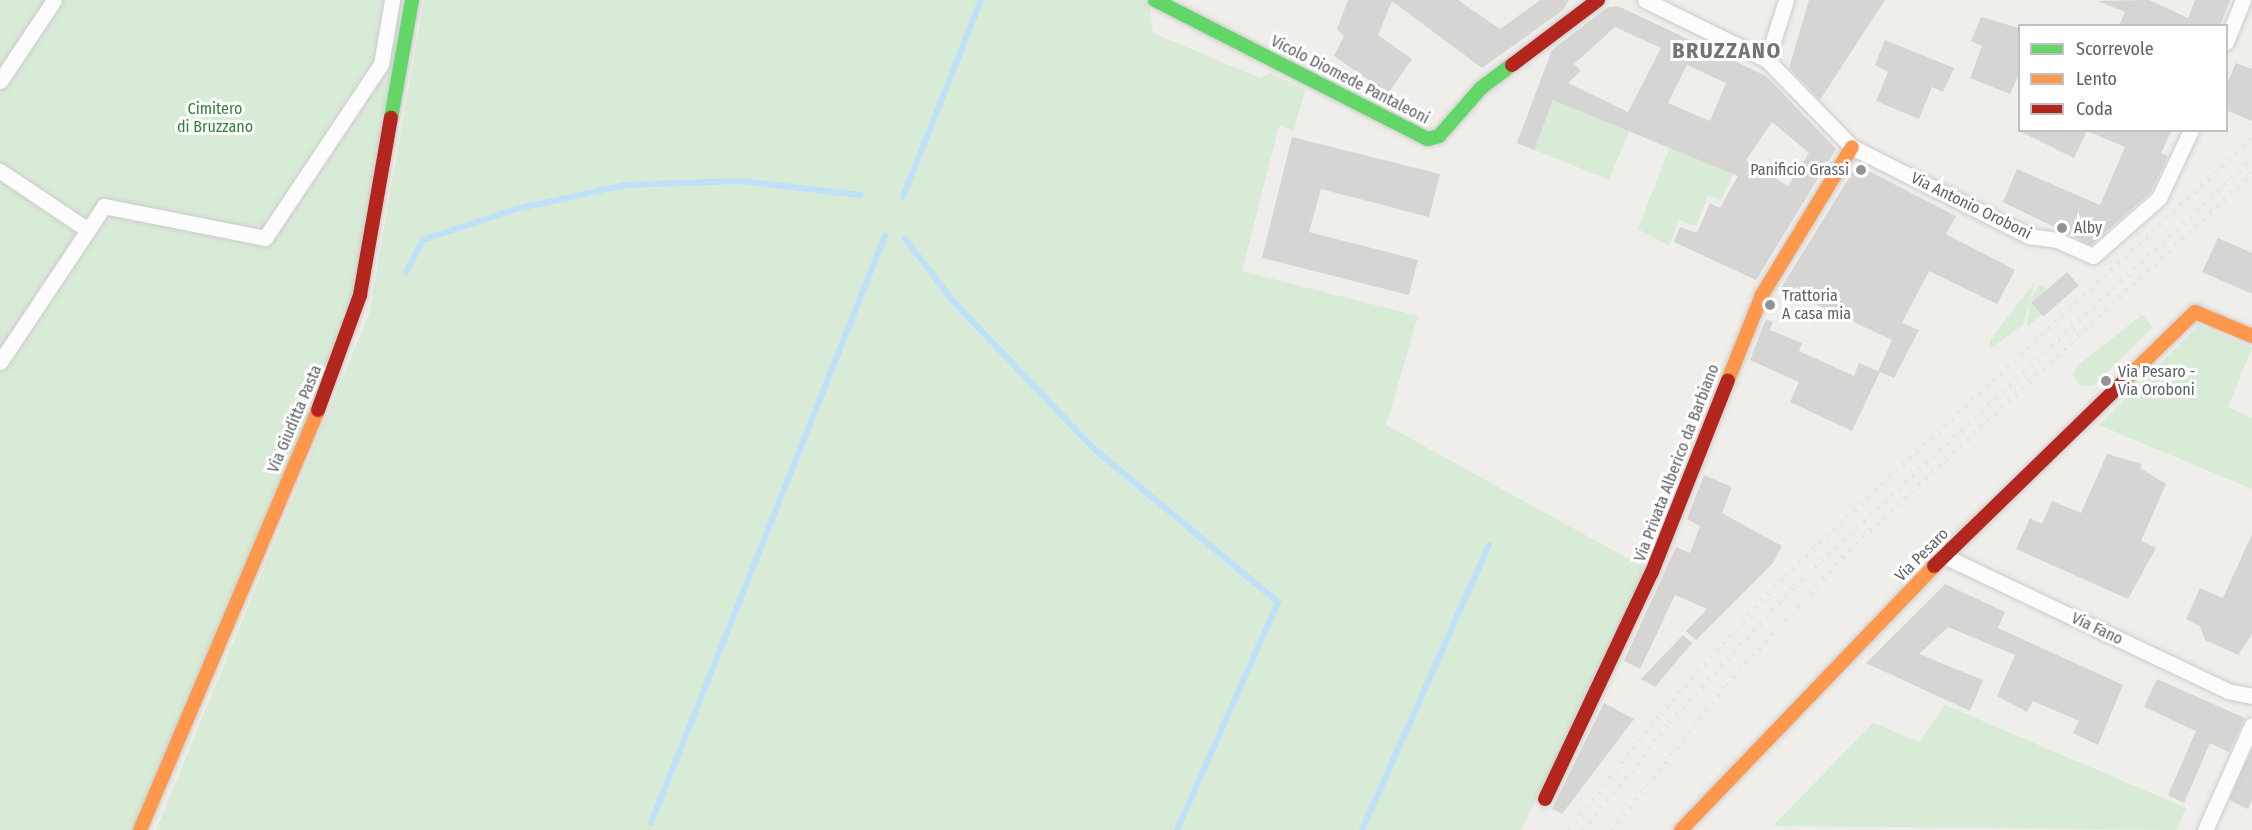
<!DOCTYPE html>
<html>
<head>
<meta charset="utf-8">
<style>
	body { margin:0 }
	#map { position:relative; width:2252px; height:830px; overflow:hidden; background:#efeeea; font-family:"Fira Sans Condensed",sans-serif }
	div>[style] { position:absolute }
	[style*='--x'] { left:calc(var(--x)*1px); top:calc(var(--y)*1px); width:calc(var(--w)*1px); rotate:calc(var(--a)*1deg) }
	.green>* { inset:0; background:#d8ebd6; transform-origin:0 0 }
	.stream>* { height:6px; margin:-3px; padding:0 3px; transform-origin:3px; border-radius:3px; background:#bfe0f9 }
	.building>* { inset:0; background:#d6d5d3; transform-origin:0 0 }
	.roads { filter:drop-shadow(0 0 2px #cbcccc) drop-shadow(0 0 2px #cbcccc) }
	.street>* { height:15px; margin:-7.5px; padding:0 7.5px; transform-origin:7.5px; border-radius:7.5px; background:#fdfcfc }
	.fast>* { height:14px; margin:-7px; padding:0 7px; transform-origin:7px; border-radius:7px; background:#63d668 }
	.slow>* { height:14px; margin:-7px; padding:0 7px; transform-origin:7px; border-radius:7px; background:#ff974d }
	.jam>* { height:14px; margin:-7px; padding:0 7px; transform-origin:7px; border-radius:7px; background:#b3261e }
	.rail>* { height:4.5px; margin-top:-2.25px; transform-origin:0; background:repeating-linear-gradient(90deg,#e4e4e4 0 1.5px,transparent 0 9.5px) }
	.dots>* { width:16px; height:16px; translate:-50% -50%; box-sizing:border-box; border:3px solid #fff; border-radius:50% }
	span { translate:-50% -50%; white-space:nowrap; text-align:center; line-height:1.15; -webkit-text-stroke:6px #fff; paint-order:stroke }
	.street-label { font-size:16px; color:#5f6368 }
	.park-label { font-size:16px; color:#348238 }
	.poi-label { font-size:16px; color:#5f6368 }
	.right { translate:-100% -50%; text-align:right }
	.left { translate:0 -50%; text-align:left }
	.district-label { font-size:22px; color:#70757a; font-weight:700; letter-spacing:1.5px }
	.legend { position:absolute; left:2018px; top:24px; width:210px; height:108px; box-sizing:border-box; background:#fff; border:2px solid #bfc1c3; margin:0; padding:8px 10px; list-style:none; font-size:18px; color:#5f6368 }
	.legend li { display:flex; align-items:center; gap:12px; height:30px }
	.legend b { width:30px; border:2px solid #bfc1c3 }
</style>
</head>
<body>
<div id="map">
	<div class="green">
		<i style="clip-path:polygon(0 0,401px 0,374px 253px,144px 830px,0 830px)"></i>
		<i style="clip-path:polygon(424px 0,1149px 0,1153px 33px,1260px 78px,1271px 73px,1305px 90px,1294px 130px,1279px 126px,1242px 271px,1418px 316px,1386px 425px,1647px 569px,1521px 830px,156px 830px,369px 314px)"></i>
		<i style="left:1553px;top:100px;width:82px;height:53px;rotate:22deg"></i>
		<i style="clip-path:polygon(1670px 147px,1733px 174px,1721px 200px,1708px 196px,1696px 226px,1679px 220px,1669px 246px,1638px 229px)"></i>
		<i style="clip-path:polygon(2035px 282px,2023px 325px,1990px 349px,1990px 340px)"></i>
		<i style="clip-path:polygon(2039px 285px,2048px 290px,2033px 304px,2042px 314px,2027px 327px,2030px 301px)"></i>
		<i style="clip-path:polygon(2142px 315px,2153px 327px,2094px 385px,2080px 386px,2073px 374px,2077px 366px)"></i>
		<i style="clip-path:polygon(2199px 325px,2252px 348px,2228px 407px,2252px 418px,2252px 489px,2099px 425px)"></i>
		<i style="clip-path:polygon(1945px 705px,2186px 808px,2176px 830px,1773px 826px,1873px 723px,1919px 742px)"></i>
	</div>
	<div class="stream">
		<i style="--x:903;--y:197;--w:212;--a:-68.4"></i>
		<i style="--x:905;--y:239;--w:80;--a:52.1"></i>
		<i style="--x:954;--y:302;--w:202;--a:46.4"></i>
		<i style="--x:1093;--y:448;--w:241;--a:39.8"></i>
		<i style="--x:1278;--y:602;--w:249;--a:113.9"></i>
		<i style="--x:406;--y:272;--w:36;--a:-62"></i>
		<i style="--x:423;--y:240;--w:98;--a:-18.4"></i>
		<i style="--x:516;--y:209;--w:113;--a:-12.3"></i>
		<i style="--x:626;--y:185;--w:115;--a:-2"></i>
		<i style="--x:741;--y:181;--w:120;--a:6.7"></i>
		<i style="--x:651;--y:823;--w:632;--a:-68.27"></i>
		<i style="--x:1362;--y:830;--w:312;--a:-66"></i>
	</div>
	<div class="building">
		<i style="clip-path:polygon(1348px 0,1458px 0,1500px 29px,1541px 0,1569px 0,1563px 10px,1482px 68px,1392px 1px,1378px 35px,1412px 59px,1388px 94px,1334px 56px,1344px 36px,1337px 29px)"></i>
		<i style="clip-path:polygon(1809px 0,1885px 0,1820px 100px,1789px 68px)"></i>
		<i style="clip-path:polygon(2149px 0,2188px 18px,2195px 0,2230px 0,2220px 26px,2119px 26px,2125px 12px,2097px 1px)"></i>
		<i style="clip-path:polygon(evenodd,1618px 6px,1766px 76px,1836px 149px,1756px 280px,1674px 242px,1680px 227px,1697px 233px,1710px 203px,1720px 208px,1738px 176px,1553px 100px,1534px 150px,1517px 143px,1552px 50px,1608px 7px,1618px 6px,1615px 27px,1661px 48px,1628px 112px,1568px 83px,1581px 71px,1574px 64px,1615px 27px,1618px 6px,1687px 65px,1726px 83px,1710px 121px,1668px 103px,1687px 65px,1618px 6px,1772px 122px,1809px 153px,1788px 186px,1746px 160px,1772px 122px)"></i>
		<i style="clip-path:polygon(1981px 17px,2019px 28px,2019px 74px,2010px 94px,1970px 78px,1982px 46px,1971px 41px)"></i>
		<i style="clip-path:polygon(1885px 40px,1954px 68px,1943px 92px,1932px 87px,1919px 119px,1876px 101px,1888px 72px,1875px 65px)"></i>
		<i style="clip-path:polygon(2236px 63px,2252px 69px,2252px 121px,2226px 110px,2226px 86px)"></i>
		<i style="clip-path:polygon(2017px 130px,2172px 130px,2161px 153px,2168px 156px,2151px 192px,2091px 245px,2003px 202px,2017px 169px,2100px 205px,2125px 147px,2087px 131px,2074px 158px)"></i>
		<i style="clip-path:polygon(1292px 137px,1440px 174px,1429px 217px,1321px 189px,1309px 232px,1418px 260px,1409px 295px,1262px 258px)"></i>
		<i style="clip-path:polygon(1857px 165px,1956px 216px,1946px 234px,2015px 270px,1997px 304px,1929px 271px,1902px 323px,1919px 330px,1894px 378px,1880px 372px,1852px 431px,1790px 402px,1799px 382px,1750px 360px,1766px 319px,1773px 322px,1770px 330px,1802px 343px,1799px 351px,1854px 376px,1859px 363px,1878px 371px,1892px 340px,1781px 288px)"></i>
		<i style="clip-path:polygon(2218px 238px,2252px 253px,2252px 294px,2202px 272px)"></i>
		<i style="left:2067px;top:272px;width:18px;height:47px;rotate:49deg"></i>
		<i style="clip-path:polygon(2107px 454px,2142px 464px,2140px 468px,2166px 484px,2141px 541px,2156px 548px,2128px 599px,2016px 549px,2030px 518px,2042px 524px,2052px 501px,2081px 513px)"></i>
		<i style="clip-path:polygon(1704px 475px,1732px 487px,1722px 513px,1782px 546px,1773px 563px,1696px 640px,1686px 631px,1707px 609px,1675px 595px,1640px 669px,1624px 661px,1676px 547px,1690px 553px,1700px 526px,1687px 519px)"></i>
		<i style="clip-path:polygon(2252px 534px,2252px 634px,2238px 655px,2205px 640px,2200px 626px,2186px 619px,2200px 588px,2223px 598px)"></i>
		<i style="clip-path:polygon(1945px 584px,2005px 612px,1998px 628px,2123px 685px,2098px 745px,2073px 733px,2079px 721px,2033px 701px,2027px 712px,1997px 696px,2015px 655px,1948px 627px,1919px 654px,1983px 680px,1970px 711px,1866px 663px)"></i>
		<i style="clip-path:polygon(1683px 635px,1692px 643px,1655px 687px,1641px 679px)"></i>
		<i style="clip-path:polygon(2157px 679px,2245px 718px,2229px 752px,2210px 743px,2184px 803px,2168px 795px,2196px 731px,2144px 707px)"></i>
		<i style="clip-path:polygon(1604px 703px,1634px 719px,1562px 814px,1552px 809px)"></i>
		<i style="clip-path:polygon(2252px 749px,2252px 800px,2248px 809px,2229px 800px)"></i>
	</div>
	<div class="roads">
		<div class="street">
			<i style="--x:1645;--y:0;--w:136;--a:26.2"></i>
			<i style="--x:1767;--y:60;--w:122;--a:45.7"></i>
			<i style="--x:1852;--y:147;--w:198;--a:26.7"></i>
			<i style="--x:2029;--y:236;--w:28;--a:8"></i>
			<i style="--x:2057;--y:240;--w:39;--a:24"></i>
			<i style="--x:2093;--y:256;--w:88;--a:-41.3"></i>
			<i style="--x:2159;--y:198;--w:75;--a:-64.8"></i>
			<i style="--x:2226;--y:42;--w:45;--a:-68"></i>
			<i style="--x:1767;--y:60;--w:63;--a:-72.4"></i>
			<i style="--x:0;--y:81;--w:97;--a:-56.3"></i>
			<i style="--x:0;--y:171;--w:106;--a:33.8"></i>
			<i style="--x:0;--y:362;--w:187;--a:-56.3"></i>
			<i style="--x:104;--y:206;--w:164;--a:11.2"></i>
			<i style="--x:265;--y:238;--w:209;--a:-56.3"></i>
			<i style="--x:381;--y:64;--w:65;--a:-80.2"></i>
			<i style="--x:1944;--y:556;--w:314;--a:25.4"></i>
			<i style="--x:2228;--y:691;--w:25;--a:12"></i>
			<i style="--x:2205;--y:830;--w:115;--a:-65.9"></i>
		</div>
		<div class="fast">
			<i style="--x:1155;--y:0;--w:306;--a:27"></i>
			<i style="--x:1428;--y:139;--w:11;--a:-15"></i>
			<i style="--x:1439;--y:136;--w:64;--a:-48.8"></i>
			<i style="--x:1481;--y:88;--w:39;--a:-37"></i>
			<i style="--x:391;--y:118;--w:120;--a:-79.9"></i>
		</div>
		<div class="slow">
			<i style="--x:1728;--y:380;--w:92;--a:-68.2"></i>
			<i style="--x:1762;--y:295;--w:173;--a:-58.7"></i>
			<i style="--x:2123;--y:382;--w:100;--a:-44.2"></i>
			<i style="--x:2195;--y:312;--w:62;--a:22.8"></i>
			<i style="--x:140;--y:830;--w:456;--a:-67"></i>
			<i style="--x:1681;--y:830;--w:366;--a:-46.2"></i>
		</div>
		<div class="jam">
			<i style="--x:1512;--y:65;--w:108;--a:-37.1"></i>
			<i style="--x:318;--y:410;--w:122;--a:-69.9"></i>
			<i style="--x:360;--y:295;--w:180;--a:-80.1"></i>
			<i style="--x:1934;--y:566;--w:264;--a:-44.2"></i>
			<i style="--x:1545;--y:799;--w:251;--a:-64.8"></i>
			<i style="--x:1652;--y:572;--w:206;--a:-68.4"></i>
		</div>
	</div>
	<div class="rail">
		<i style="--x:1569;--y:830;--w:147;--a:-51.9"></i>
		<i style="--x:1660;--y:714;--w:187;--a:-48"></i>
		<i style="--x:1785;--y:575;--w:640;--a:-43.1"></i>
		<i style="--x:1583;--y:830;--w:139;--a:-51.1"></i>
		<i style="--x:1670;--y:722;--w:184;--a:-47.6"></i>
		<i style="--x:1794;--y:586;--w:626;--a:-42.99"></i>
		<i style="--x:1612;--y:830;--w:186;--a:-51.8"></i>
		<i style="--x:1727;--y:684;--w:181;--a:-47.7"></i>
		<i style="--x:1849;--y:550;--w:552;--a:-43.09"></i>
	</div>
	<div class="dots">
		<i style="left:1861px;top:170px;background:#919496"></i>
		<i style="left:2062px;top:228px;background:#919496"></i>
		<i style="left:1770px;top:305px;background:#919496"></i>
		<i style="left:2106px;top:381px;background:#919496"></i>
	</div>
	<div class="street-label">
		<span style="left:1350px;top:80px;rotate:27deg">Vicolo Diomede Pantaleoni</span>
		<span style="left:1971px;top:206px;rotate:26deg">Via Antonio Oroboni</span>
		<span style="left:295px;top:419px;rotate:-67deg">Via Giuditta Pasta</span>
		<span style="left:1677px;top:463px;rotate:-69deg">Via Privata Alberico da Barbiano</span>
		<span style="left:1922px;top:555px;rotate:-45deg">Via Pesaro</span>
		<span style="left:2097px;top:629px;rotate:25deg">Via Fano</span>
	</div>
	<div class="park-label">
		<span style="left:215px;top:118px">Cimitero<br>di Bruzzano</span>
	</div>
	<div class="poi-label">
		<span class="right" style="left:1849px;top:170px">Panificio Grassi</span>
		<span class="left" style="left:2074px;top:228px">Alby</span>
		<span class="left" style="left:1782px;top:305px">Trattoria<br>A casa mia</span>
		<span class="left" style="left:2118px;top:381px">Via Pesaro -<br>Via Oroboni</span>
	</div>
	<div class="district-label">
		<span style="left:1727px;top:51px">BRUZZANO</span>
	</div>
	<ul class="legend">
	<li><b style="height:8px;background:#63d668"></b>Scorrevole</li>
	<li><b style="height:8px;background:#ff974d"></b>Lento</li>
	<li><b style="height:8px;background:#b3261e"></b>Coda</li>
	</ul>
</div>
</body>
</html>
